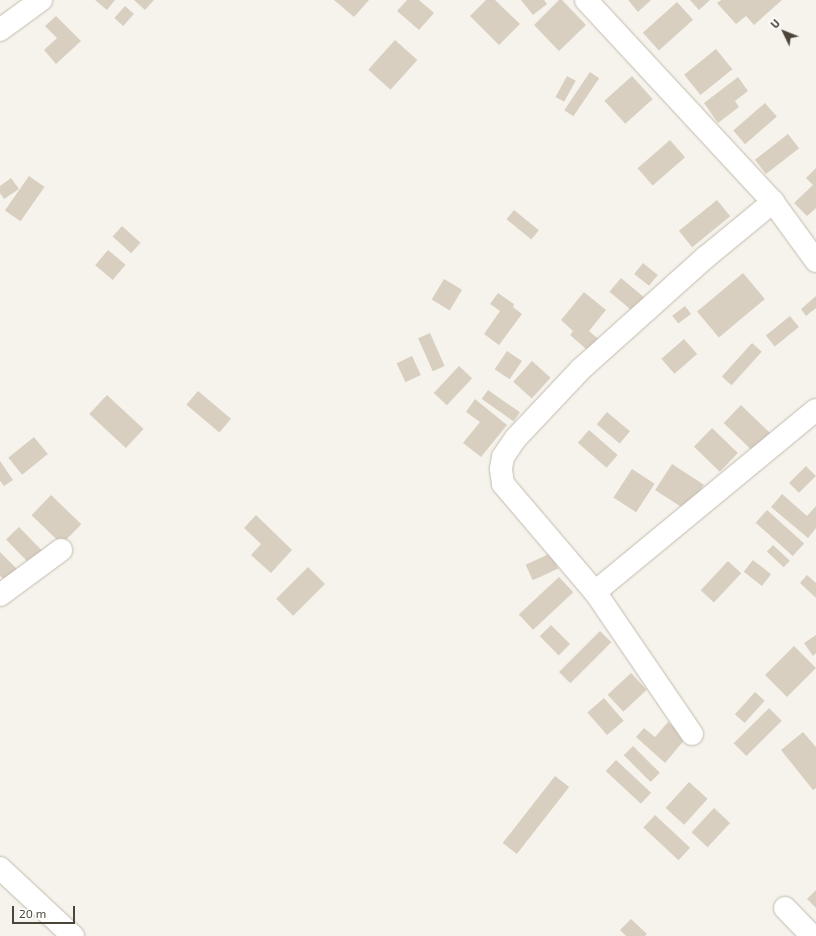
<!DOCTYPE html>
<html>
<head>
<meta charset="utf-8">
<style>
	body { margin:0 }
	#map { position:relative; width:816px; height:936px; overflow:hidden; background:#f6f3ec; font-family:"Exo 2",sans-serif }
	div>[style] { position:absolute }
	[style*='--x'] { left:calc(var(--x)*1px); top:calc(var(--y)*1px); width:calc(var(--w)*1px); rotate:calc(var(--a)*1deg) }
	.building>* { inset:0; background:#d8cfc1; transform-origin:0 0 }
	.roads { filter:drop-shadow(0 0 1px #c2bbae) drop-shadow(0 0 1px #c2bbae) }
	.street>* { height:22px; margin:-11px; padding:0 11px; transform-origin:11px; border-radius:11px; background:#fff }
	span { translate:-50% -50%; white-space:nowrap; text-align:center; line-height:1.15; -webkit-text-stroke:3.5px #fff; paint-order:stroke }
	.north { position:absolute; left:764px; top:12px; width:40px; height:40px; -webkit-text-stroke:3px #fff; paint-order:stroke; rotate:313deg; font-size:11px; font-weight:700; line-height:16px; text-align:center; color:#4b4439 }
	.north::after { content:''; display:block; margin:auto; width:14px; height:18px; background:#4b4439; clip-path:polygon(50% 0,100% 100%,50% 72%,0 100%) }
	.scale { position:absolute; left:12px; top:906px; width:63px; height:18px; box-sizing:border-box; border:2px solid #4b4439; border-top:0; padding-left:5px; font-size:12px; line-height:14px; white-space:nowrap; color:#4b4439; -webkit-text-stroke:3px #fff; paint-order:stroke }
</style>
</head>
<body>
<div id="map">
	<div class="building">
		<i style="clip-path:polygon(95px 0,115px 0,107px 10px)"></i>
		<i style="clip-path:polygon(134px 0,154px 0,145px 10px)"></i>
		<i style="clip-path:polygon(334px 0,369px 0,354px 17px)"></i>
		<i style="clip-path:polygon(407px 0,419px 0,434px 13px,419px 30px,397px 11px)"></i>
		<i style="clip-path:polygon(486px 0,495px 0,520px 24px,499px 45px,470px 16px)"></i>
		<i style="clip-path:polygon(521px 0,544px 0,547px 4px,533px 15px)"></i>
		<i style="clip-path:polygon(559px 0,562px 0,586px 25px,559px 51px,534px 25px)"></i>
		<i style="clip-path:polygon(628px 0,651px 0,638px 12px)"></i>
		<i style="clip-path:polygon(690px 0,710px 0,699px 10px)"></i>
		<i style="clip-path:polygon(721px 0,782px 0,754px 25px,746px 16px,736px 24px,717px 3px)"></i>
		<i style="left:677px;top:2px;width:24px;height:46px;rotate:48deg"></i>
		<i style="left:125px;top:6px;width:12px;height:16px;rotate:42deg"></i>
		<i style="clip-path:polygon(56px 16px,81px 41px,56px 64px,44px 50px,57px 38px,45px 26px)"></i>
		<i style="left:395px;top:40px;width:30px;height:40px;rotate:42deg"></i>
		<i style="left:716px;top:49px;width:26px;height:41px;rotate:51deg"></i>
		<i style="left:590px;top:72px;width:11px;height:46px;rotate:34deg"></i>
		<i style="left:567px;top:76px;width:10px;height:24px;rotate:29deg"></i>
		<i style="left:632px;top:76px;width:31px;height:37px;rotate:48deg"></i>
		<i style="clip-path:polygon(738px 77px,748px 91px,735px 101px,739px 107px,718px 123px,704px 103px)"></i>
		<i style="left:765px;top:103px;width:18px;height:42px;rotate:49deg"></i>
		<i style="left:788px;top:134px;width:18px;height:42px;rotate:52deg"></i>
		<i style="left:670px;top:140px;width:23px;height:43px;rotate:49deg"></i>
		<i style="clip-path:polygon(816px 168px,816px 208px,807px 216px,794px 203px,813px 185px,806px 178px)"></i>
		<i style="left:29px;top:176px;width:19px;height:42px;rotate:35deg"></i>
		<i style="clip-path:polygon(11px 178px,19px 189px,4px 199px,0 193px,0 186px)"></i>
		<i style="left:717px;top:200px;width:21px;height:49px;rotate:51deg"></i>
		<i style="left:514px;top:210px;width:32px;height:12px;rotate:39deg"></i>
		<i style="left:122px;top:226px;width:25px;height:14px;rotate:42deg"></i>
		<i style="left:108px;top:250px;width:23px;height:20px;rotate:40deg"></i>
		<i style="left:643px;top:263px;width:19px;height:14px;rotate:39deg"></i>
		<i style="left:743px;top:273px;width:34px;height:60px;rotate:50deg"></i>
		<i style="left:621px;top:278px;width:30px;height:18px;rotate:40deg"></i>
		<i style="left:444px;top:279px;width:21px;height:24px;rotate:31deg"></i>
		<i style="clip-path:polygon(584px 292px,606px 310px,589px 331px,602px 342px,592px 354px,570px 335px,573px 331px,561px 320px)"></i>
		<i style="clip-path:polygon(498px 293px,514px 304px,513px 307px,522px 314px,499px 345px,484px 334px,500px 311px,490px 304px)"></i>
		<i style="clip-path:polygon(816px 296px,816px 308px,806px 316px,801px 309px)"></i>
		<i style="left:685px;top:306px;width:10px;height:16px;rotate:53deg"></i>
		<i style="left:790px;top:316px;width:14px;height:31px;rotate:51deg"></i>
		<i style="left:430px;top:333px;width:36px;height:13px;rotate:66deg"></i>
		<i style="left:684px;top:339px;width:20px;height:30px;rotate:49deg"></i>
		<i style="left:752px;top:343px;width:13px;height:45px;rotate:42deg"></i>
		<i style="left:507px;top:351px;width:18px;height:22px;rotate:34deg"></i>
		<i style="left:412px;top:356px;width:21px;height:17px;rotate:65deg"></i>
		<i style="left:532px;top:361px;width:25px;height:28px;rotate:42deg"></i>
		<i style="left:459px;top:366px;width:18px;height:37px;rotate:43deg"></i>
		<i style="left:488px;top:390px;width:39px;height:11px;rotate:35deg"></i>
		<i style="left:198px;top:391px;width:43px;height:18px;rotate:40deg"></i>
		<i style="left:107px;top:395px;width:50px;height:26px;rotate:43deg"></i>
		<i style="clip-path:polygon(475px 399px,507px 425px,481px 457px,463px 443px,480px 422px,466px 412px)"></i>
		<i style="left:741px;top:405px;width:45px;height:25px;rotate:44deg"></i>
		<i style="left:607px;top:412px;width:30px;height:16px;rotate:40deg"></i>
		<i style="left:712px;top:428px;width:36px;height:26px;rotate:44deg"></i>
		<i style="left:589px;top:430px;width:38px;height:17px;rotate:41deg"></i>
		<i style="left:34px;top:437px;width:22px;height:33px;rotate:51deg"></i>
		<i style="clip-path:polygon(0 461px,13px 480px,4px 486px,0 481px)"></i>
		<i style="left:672px;top:464px;width:38px;height:31px;rotate:33deg"></i>
		<i style="left:806px;top:466px;width:14px;height:24px;rotate:45deg"></i>
		<i style="left:632px;top:469px;width:27px;height:34px;rotate:33deg"></i>
		<i style="clip-path:polygon(782px 494px,807px 516px,816px 506px,816px 528px,808px 538px,771px 507px)"></i>
		<i style="left:51px;top:495px;width:42px;height:28px;rotate:44deg"></i>
		<i style="left:767px;top:510px;width:50px;height:17px;rotate:42deg"></i>
		<i style="clip-path:polygon(256px 515px,292px 550px,271px 573px,251px 555px,261px 544px,244px 528px)"></i>
		<i style="left:19px;top:527px;width:37px;height:18px;rotate:46deg"></i>
		<i style="left:773px;top:545px;width:23px;height:9px;rotate:43deg"></i>
		<i style="clip-path:polygon(0 552px,19px 571px,8px 583px,0 576px)"></i>
		<i style="left:551px;top:553px;width:17px;height:28px;rotate:65deg"></i>
		<i style="left:753px;top:560px;width:23px;height:15px;rotate:38deg"></i>
		<i style="left:728px;top:561px;width:18px;height:40px;rotate:43deg"></i>
		<i style="left:308px;top:567px;width:24px;height:45px;rotate:45deg"></i>
		<i style="clip-path:polygon(807px 575px,816px 583px,816px 598px,800px 583px)"></i>
		<i style="left:559px;top:577px;width:21px;height:55px;rotate:47deg"></i>
		<i style="left:551px;top:625px;width:27px;height:16px;rotate:45deg"></i>
		<i style="left:600px;top:631px;width:16px;height:58px;rotate:45deg"></i>
		<i style="clip-path:polygon(816px 635px,816px 653px,813px 656px,804px 643px)"></i>
		<i style="left:794px;top:646px;width:31px;height:41px;rotate:45deg"></i>
		<i style="left:631px;top:673px;width:23px;height:32px;rotate:47deg"></i>
		<i style="left:755px;top:692px;width:13px;height:30px;rotate:42deg"></i>
		<i style="left:604px;top:698px;width:30px;height:22px;rotate:49deg"></i>
		<i style="left:769px;top:708px;width:18px;height:50px;rotate:45deg"></i>
		<i style="clip-path:polygon(668px 722px,686px 738px,665px 763px,636px 737px,644px 728px,655px 737px)"></i>
		<i style="clip-path:polygon(803px 732px,816px 747px,816px 788px,813px 790px,781px 750px)"></i>
		<i style="left:633px;top:746px;width:38px;height:13px;rotate:45deg"></i>
		<i style="left:616px;top:760px;width:48px;height:15px;rotate:43deg"></i>
		<i style="left:555px;top:776px;width:18px;height:85px;rotate:38deg"></i>
		<i style="left:689px;top:782px;width:25px;height:35px;rotate:42deg"></i>
		<i style="left:714px;top:808px;width:22px;height:33px;rotate:43deg"></i>
		<i style="left:655px;top:815px;width:48px;height:17px;rotate:43deg"></i>
		<i style="clip-path:polygon(816px 890px,816px 908px,807px 899px)"></i>
		<i style="clip-path:polygon(631px 919px,647px 934px,645px 936px,626px 936px,620px 930px)"></i>
	</div>
	<div class="roads">
		<div class="street">
			<i style="--x:586;--y:0;--w:275;--a:47.2"></i>
			<i style="--x:773;--y:202;--w:73;--a:53.9"></i>
			<i style="--x:0;--y:30;--w:51;--a:-36.2"></i>
			<i style="--x:595;--y:592;--w:142;--a:-130.4"></i>
			<i style="--x:503;--y:484;--w:15;--a:-98"></i>
			<i style="--x:501;--y:469;--w:12;--a:-81"></i>
			<i style="--x:503;--y:457;--w:23;--a:-56"></i>
			<i style="--x:516;--y:438;--w:95;--a:-46.7"></i>
			<i style="--x:581;--y:369;--w:168;--a:-41.9"></i>
			<i style="--x:706;--y:257;--w:87;--a:-39.4"></i>
			<i style="--x:0;--y:595;--w:76;--a:-36.4"></i>
			<i style="--x:692;--y:734;--w:172;--a:-124.3"></i>
			<i style="--x:595;--y:592;--w:286;--a:-39.5"></i>
			<i style="--x:0;--y:868;--w:100;--a:43"></i>
			<i style="--x:785;--y:908;--w:39;--a:46"></i>
		</div>
	</div>
	<div class="north">U</div>
	<div class="scale">20 m</div>
</div>
</body>
</html>
